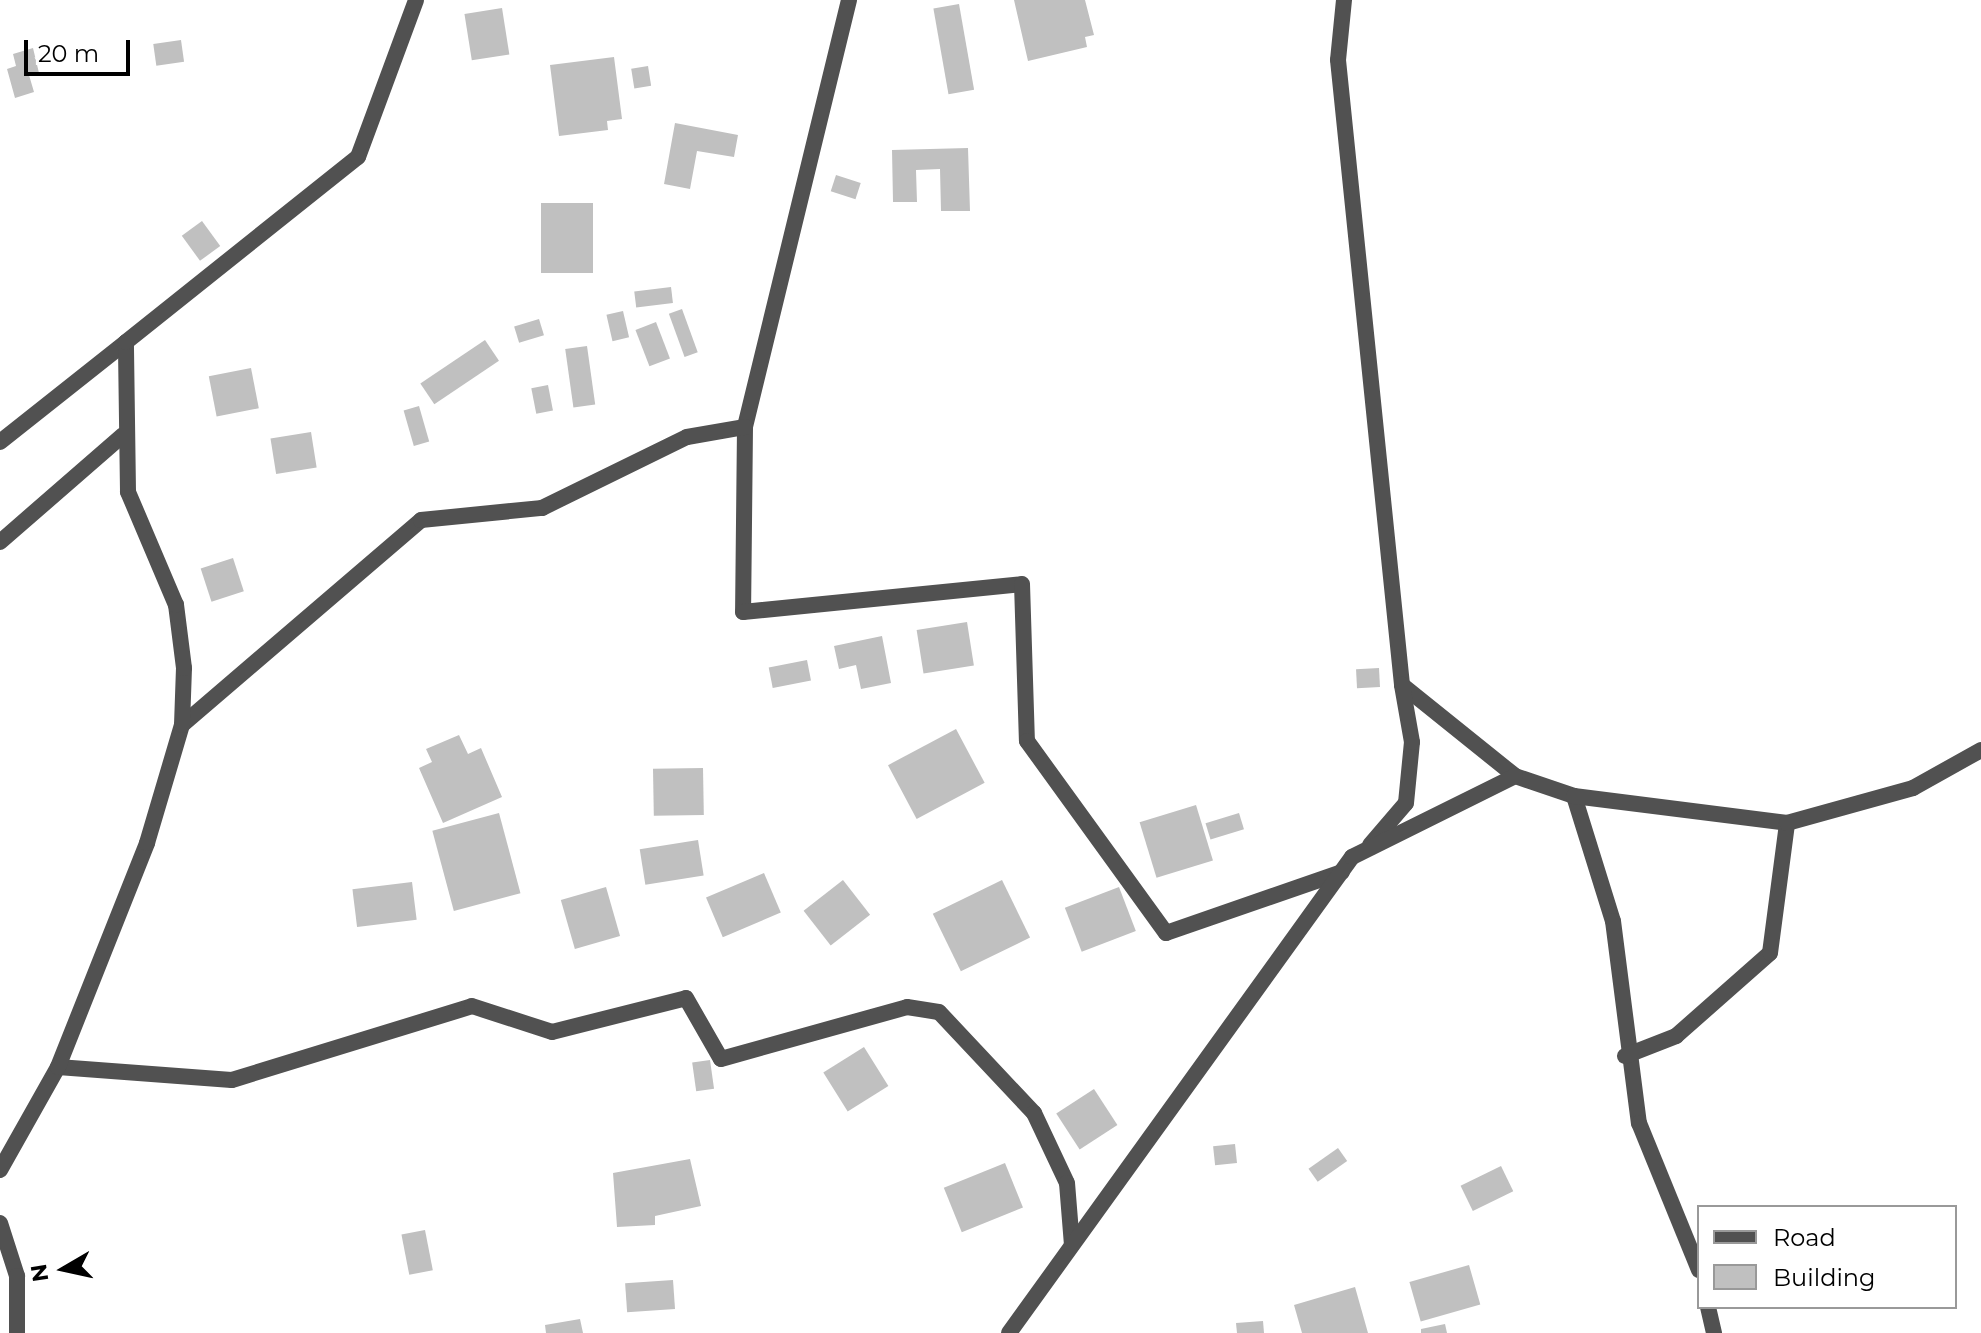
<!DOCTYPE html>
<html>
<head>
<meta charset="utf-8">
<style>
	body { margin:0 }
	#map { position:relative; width:1981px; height:1333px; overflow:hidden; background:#fff; font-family:Montserrat,sans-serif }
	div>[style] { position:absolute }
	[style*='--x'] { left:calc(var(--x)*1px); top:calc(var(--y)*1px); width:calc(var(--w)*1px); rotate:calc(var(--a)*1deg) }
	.building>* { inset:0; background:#c0c0c0; transform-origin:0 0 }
	.street>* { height:16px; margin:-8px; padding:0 8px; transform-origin:8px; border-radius:8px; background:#515151 }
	span { translate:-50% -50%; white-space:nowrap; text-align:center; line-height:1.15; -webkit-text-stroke:6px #fff; paint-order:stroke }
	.legend { position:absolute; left:1697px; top:1205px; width:260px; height:104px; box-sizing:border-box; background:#fff; border:2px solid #999; margin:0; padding:10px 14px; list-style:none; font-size:24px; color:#000 }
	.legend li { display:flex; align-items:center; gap:16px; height:40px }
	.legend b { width:40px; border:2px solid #999 }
	.north { position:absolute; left:24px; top:1229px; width:80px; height:80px; -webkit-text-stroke:6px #fff; paint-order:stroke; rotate:261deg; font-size:22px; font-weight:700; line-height:32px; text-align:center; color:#000 }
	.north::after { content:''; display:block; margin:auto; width:28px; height:36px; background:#000; clip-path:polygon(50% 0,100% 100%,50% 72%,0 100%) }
	.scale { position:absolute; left:24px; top:40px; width:106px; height:36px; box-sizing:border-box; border:4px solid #000; border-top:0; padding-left:10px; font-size:24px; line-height:28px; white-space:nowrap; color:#000; -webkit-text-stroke:6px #fff; paint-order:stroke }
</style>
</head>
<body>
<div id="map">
	<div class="building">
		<i style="clip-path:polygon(1014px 0,1085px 0,1094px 35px,1085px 37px,1087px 47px,1028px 61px)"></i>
		<i style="left:959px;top:4px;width:87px;height:26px;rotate:80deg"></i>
		<i style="left:502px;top:8px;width:47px;height:38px;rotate:81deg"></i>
		<i style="left:181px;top:40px;width:22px;height:28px;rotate:82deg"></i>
		<i style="clip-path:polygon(33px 48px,39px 73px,29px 75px,34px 92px,15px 98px,7px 69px,16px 66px,13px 54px)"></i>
		<i style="clip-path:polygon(614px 57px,622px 119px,607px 121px,608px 130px,559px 136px,550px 65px)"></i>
		<i style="left:648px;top:66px;width:20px;height:17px;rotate:81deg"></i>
		<i style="clip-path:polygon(675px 123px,738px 135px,734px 157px,697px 151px,690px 189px,664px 184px)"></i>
		<i style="clip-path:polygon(968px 148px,970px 211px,941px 211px,940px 169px,916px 170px,917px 202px,893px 202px,892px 150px)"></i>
		<i style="left:836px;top:175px;width:26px;height:17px;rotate:18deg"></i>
		<i style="left:593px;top:203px;width:70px;height:52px;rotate:90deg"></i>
		<i style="left:202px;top:221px;width:31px;height:25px;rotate:54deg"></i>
		<i style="left:671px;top:287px;width:16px;height:37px;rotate:83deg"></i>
		<i style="left:682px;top:309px;width:46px;height:14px;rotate:70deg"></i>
		<i style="left:623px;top:311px;width:27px;height:17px;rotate:77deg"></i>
		<i style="left:539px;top:319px;width:17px;height:26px;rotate:73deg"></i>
		<i style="left:656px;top:322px;width:39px;height:22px;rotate:69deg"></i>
		<i style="left:485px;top:340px;width:25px;height:78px;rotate:56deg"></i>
		<i style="left:587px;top:346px;width:59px;height:22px;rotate:82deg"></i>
		<i style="left:251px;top:368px;width:41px;height:43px;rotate:79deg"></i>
		<i style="left:548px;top:385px;width:26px;height:17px;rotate:79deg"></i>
		<i style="left:419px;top:406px;width:37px;height:16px;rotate:74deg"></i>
		<i style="left:311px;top:432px;width:36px;height:41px;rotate:81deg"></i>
		<i style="left:233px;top:558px;width:35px;height:34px;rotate:72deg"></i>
		<i style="left:967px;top:622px;width:44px;height:51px;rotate:81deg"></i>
		<i style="clip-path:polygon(882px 636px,891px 683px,861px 689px,856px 665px,839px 669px,834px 646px)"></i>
		<i style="left:807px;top:660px;width:21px;height:39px;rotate:79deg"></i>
		<i style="left:1379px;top:668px;width:19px;height:23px;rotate:87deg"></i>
		<i style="left:956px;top:729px;width:61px;height:77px;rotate:62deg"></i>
		<i style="clip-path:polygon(459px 735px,468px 754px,481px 748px,502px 797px,443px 823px,419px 768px,432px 762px,426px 749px)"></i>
		<i style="left:703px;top:768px;width:47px;height:50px;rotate:89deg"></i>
		<i style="left:1196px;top:805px;width:58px;height:59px;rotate:73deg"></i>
		<i style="left:499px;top:813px;width:83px;height:69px;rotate:75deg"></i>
		<i style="left:1239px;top:813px;width:17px;height:35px;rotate:73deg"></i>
		<i style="left:698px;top:840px;width:36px;height:59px;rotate:81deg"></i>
		<i style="left:764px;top:873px;width:43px;height:63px;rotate:67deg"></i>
		<i style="left:843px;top:880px;width:44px;height:50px;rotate:52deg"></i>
		<i style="left:1002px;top:880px;width:64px;height:77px;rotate:64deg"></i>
		<i style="left:412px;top:882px;width:38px;height:60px;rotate:83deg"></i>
		<i style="left:606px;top:887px;width:51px;height:47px;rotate:74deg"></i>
		<i style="left:1119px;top:887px;width:47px;height:58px;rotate:69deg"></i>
		<i style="left:864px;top:1047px;width:46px;height:48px;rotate:58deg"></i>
		<i style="left:710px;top:1060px;width:29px;height:18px;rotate:82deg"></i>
		<i style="left:1094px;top:1089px;width:43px;height:45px;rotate:57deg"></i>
		<i style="left:1235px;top:1144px;width:19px;height:22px;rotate:84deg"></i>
		<i style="left:1338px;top:1148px;width:16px;height:36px;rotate:55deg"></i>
		<i style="clip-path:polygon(690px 1159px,701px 1206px,655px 1216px,655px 1225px,617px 1227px,613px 1173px)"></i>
		<i style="left:1005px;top:1163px;width:48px;height:66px;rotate:68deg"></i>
		<i style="left:1501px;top:1166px;width:28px;height:45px;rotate:64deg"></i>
		<i style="left:425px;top:1230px;width:41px;height:24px;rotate:79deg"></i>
		<i style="left:1469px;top:1265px;width:41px;height:62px;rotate:74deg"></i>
		<i style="left:673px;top:1280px;width:29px;height:48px;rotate:86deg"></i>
		<i style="clip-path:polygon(1355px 1287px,1368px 1333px,1302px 1333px,1294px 1305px)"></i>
		<i style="clip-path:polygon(580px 1319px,583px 1333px,546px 1333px,545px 1325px)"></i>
		<i style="clip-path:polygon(1263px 1321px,1264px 1333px,1237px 1333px,1236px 1323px)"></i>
		<i style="clip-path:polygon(1445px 1324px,1447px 1333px,1421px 1333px,1421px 1329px)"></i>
	</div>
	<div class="street">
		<i style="--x:849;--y:0;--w:439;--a:103.7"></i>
		<i style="--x:745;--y:427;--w:185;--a:90.6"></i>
		<i style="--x:743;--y:612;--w:280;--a:-5.7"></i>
		<i style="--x:1022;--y:584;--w:157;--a:88.2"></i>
		<i style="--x:1027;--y:741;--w:237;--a:54.1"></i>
		<i style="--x:1166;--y:933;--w:186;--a:-19.1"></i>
		<i style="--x:1344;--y:0;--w:60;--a:95.7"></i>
		<i style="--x:1338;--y:60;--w:628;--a:84.15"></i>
		<i style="--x:1402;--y:685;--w:145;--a:38.8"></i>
		<i style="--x:1515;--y:776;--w:62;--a:18.7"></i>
		<i style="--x:1574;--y:796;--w:131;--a:72.7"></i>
		<i style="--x:1613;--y:921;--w:204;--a:82.7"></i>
		<i style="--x:1639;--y:1123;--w:159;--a:67.8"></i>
		<i style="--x:0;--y:442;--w:161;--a:-38.4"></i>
		<i style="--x:0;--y:542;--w:163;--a:-41"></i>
		<i style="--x:182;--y:725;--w:315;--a:-40.6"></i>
		<i style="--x:421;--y:520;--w:122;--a:-5.7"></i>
		<i style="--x:542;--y:508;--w:161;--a:-26.1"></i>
		<i style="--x:687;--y:437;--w:59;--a:-9.8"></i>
		<i style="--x:1574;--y:796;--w:215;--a:7.2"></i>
		<i style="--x:1370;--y:845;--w:55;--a:-49.4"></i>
		<i style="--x:1406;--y:803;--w:61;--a:-84.4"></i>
		<i style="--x:1412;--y:742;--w:58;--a:-100"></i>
		<i style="--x:1625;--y:1056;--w:55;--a:-21.4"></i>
		<i style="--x:1676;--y:1036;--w:125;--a:-41.4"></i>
		<i style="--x:1770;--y:953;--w:131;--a:-82.5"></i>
		<i style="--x:1787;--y:823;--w:131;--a:-15.5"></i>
		<i style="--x:1913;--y:788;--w:78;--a:-29.2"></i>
		<i style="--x:58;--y:1067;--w:174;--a:4.3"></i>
		<i style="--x:232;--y:1080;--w:251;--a:-17.1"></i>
		<i style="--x:472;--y:1006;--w:84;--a:18"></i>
		<i style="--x:552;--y:1032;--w:138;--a:-14.2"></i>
		<i style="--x:686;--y:998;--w:70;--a:60.2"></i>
		<i style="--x:721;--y:1059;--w:193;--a:-15.6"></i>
		<i style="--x:907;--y:1007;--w:32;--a:9"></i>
		<i style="--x:939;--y:1012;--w:139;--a:46.8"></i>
		<i style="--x:1034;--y:1113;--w:77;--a:64.8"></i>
		<i style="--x:1067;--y:1183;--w:62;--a:85.4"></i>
		<i style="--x:0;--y:1170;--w:118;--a:-60.6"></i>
		<i style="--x:58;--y:1067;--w:241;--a:-68.3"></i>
		<i style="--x:147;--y:843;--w:123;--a:-73.5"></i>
		<i style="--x:182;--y:725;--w:57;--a:-88"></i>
		<i style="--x:184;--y:668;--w:64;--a:-97.2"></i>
		<i style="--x:176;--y:605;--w:123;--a:-113"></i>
		<i style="--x:128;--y:492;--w:150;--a:-90.8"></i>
		<i style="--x:126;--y:342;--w:297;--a:-38.6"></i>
		<i style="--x:358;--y:157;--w:167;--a:-69.7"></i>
		<i style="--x:0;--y:1223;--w:56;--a:72.2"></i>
		<i style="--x:17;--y:1276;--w:57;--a:90"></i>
		<i style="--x:1708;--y:1307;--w:27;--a:77"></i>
		<i style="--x:1009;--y:1333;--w:587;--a:-54.22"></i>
		<i style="--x:1352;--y:857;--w:182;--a:-26.4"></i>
	</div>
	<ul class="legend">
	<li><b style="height:10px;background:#515151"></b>Road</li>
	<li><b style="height:22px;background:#c0c0c0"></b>Building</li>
	</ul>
	<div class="north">N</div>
	<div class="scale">20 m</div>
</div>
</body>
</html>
